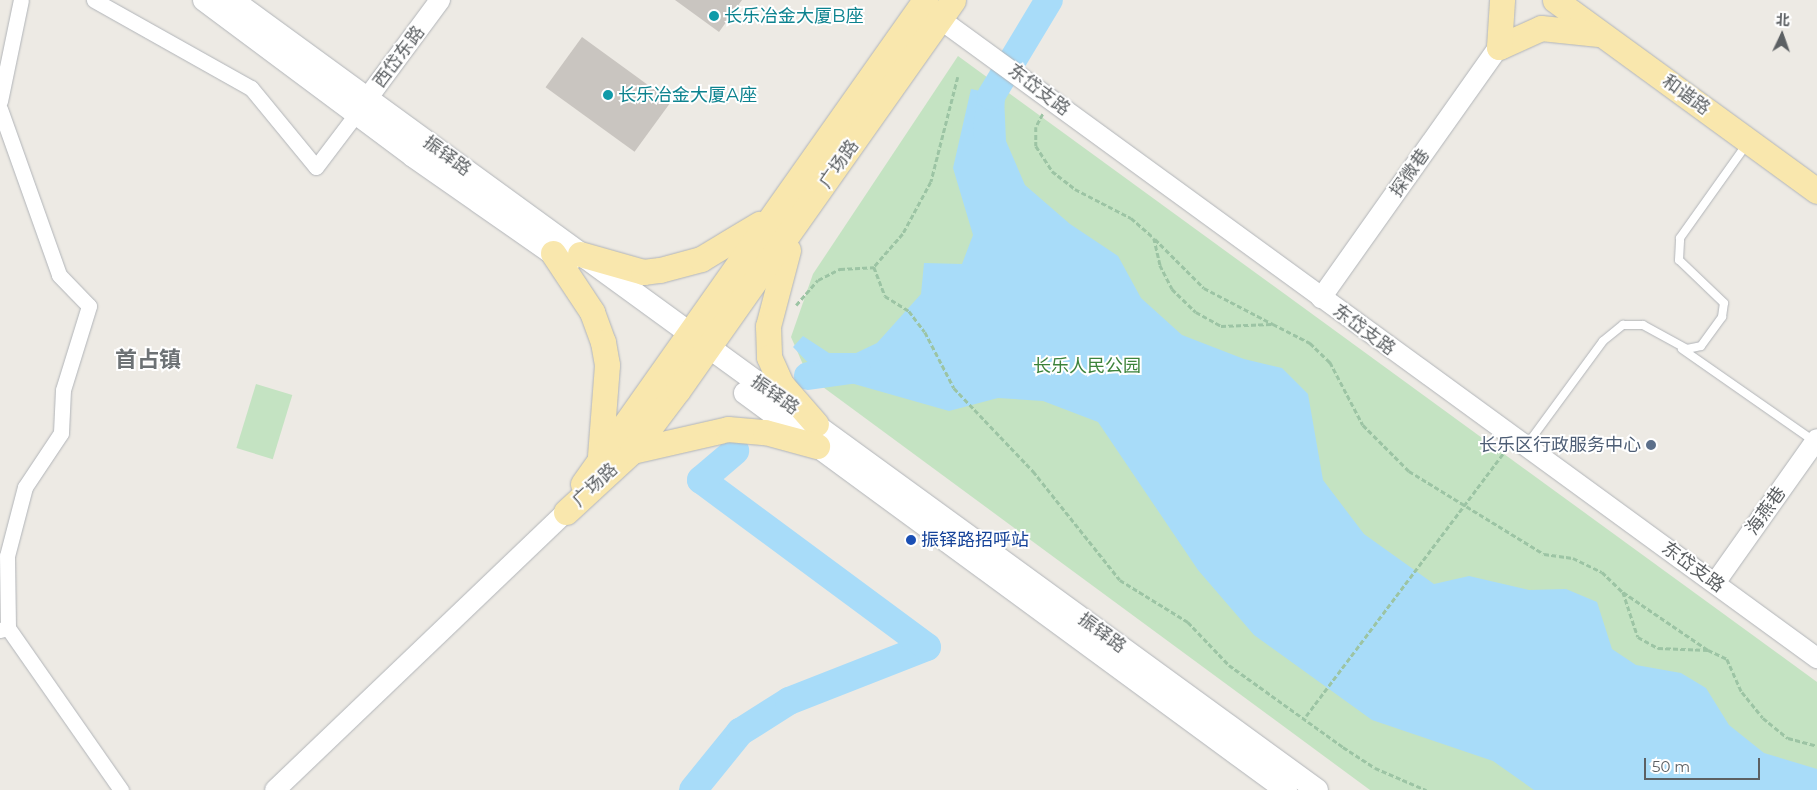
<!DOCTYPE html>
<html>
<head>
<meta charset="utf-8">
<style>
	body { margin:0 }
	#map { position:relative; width:1817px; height:790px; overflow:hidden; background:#edeae4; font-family:Montserrat,"Noto Sans SC",sans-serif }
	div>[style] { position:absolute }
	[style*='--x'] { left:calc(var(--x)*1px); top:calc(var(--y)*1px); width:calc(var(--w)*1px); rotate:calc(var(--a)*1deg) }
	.green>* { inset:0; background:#c4e3c2; transform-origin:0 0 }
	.water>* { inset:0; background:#a8dcf9 }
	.river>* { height:28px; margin:-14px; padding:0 14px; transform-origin:14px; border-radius:14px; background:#a8dcf9 }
	.building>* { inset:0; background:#c9c5c0; transform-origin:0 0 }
	.path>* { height:2.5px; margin-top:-1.25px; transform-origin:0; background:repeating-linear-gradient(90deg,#9cc4a4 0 5px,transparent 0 7.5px) }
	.roads { filter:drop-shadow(0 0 1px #b1b4b8) drop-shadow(0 0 1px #b1b4b8) }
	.service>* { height:8px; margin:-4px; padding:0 4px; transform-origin:4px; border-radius:4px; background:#fff }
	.minor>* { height:15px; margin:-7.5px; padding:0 7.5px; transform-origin:7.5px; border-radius:7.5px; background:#fff }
	.tertiary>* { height:20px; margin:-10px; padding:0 10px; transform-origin:10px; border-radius:10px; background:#fff }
	.secondary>* { height:22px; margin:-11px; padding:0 11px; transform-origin:11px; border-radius:11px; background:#fff }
	.primary>* { height:25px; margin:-12.5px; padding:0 12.5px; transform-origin:12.5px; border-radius:12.5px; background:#f9e7ad }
	.dots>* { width:14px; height:14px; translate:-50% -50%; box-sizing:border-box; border:2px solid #fff; border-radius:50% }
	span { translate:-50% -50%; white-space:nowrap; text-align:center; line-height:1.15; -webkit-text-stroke:4px #fff; paint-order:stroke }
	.culture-label { font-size:18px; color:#0d838f }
	.left { translate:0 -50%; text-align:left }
	.street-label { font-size:18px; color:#5c6063 }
	.park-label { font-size:18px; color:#3d833b }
	.service-label { font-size:18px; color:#4e5e75 }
	.right { translate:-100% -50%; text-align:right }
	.transit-label { font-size:18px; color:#164399 }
	.district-label { font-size:22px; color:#6d7275; font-weight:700 }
	.north { position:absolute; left:1757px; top:10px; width:50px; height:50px; -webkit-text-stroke:4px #fff; paint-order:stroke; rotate:3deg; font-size:14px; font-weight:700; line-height:20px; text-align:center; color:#5c6063 }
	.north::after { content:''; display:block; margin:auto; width:18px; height:22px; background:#5c6063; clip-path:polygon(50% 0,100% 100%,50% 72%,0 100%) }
	.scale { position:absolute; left:1644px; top:758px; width:116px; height:22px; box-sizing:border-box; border:2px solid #5c6063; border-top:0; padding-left:6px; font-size:15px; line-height:18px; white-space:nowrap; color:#5c6063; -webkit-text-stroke:4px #fff; paint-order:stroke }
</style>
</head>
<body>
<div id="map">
	<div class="green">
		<i style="clip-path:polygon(958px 56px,1817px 682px,1817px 790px,1370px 790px,808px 376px,791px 337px,813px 274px)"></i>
		<i style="left:256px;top:384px;width:38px;height:67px;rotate:17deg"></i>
	</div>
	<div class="water">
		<i style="clip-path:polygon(971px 89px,1004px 96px,1006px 141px,1025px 185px,1070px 224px,1118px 256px,1141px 298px,1182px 335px,1244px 359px,1282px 368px,1308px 394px,1323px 480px,1364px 534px,1434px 584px,1469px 576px,1529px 590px,1566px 589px,1597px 602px,1612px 649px,1636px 665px,1681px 673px,1706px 688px,1729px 725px,1764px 753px,1817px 769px,1817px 790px,1534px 790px,1493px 761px,1372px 720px,1254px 635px,1198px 570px,1098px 422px,1043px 401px,998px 398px,949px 411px,819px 374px,793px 347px,803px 336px,829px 353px,856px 353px,877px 343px,921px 294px,924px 263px,962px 264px,973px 235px,953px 168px)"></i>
	</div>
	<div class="river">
		<i style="--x:987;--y:131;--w:35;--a:-83"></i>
		<i style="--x:991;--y:96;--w:112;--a:-58.9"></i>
		<i style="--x:808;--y:376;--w:49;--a:-8.1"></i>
		<i style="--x:693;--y:790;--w:75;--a:-51"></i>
		<i style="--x:740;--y:732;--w:58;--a:-32.3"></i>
		<i style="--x:789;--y:701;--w:148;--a:-21.4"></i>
		<i style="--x:927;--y:647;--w:281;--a:-143.5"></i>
		<i style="--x:701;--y:480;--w:45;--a:-40.5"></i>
	</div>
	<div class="building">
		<i style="clip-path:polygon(675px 0,742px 0,719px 32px)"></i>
		<i style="left:582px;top:37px;width:110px;height:62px;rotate:36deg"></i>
	</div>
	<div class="path">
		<i style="--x:958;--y:77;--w:108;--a:104.4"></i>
		<i style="--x:931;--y:182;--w:59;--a:118.3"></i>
		<i style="--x:903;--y:234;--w:44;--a:131.3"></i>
		<i style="--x:874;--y:267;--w:31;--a:69"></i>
		<i style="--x:885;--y:296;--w:28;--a:32"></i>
		<i style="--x:909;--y:311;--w:26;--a:53"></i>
		<i style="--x:925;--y:332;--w:63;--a:62.6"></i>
		<i style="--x:954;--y:388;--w:115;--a:46.4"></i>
		<i style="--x:1033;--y:471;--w:139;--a:51.4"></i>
		<i style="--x:1120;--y:580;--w:80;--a:31.7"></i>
		<i style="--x:1188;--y:622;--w:59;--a:46.4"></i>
		<i style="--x:1229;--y:665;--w:140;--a:35.7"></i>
		<i style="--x:1343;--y:747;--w:38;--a:33"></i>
		<i style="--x:1375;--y:768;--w:56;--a:23.3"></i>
		<i style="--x:1043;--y:114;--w:15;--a:118"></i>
		<i style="--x:1036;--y:127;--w:19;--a:90"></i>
		<i style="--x:1036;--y:146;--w:30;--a:57"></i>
		<i style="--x:1052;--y:171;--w:29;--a:38"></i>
		<i style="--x:1075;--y:189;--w:63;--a:27.4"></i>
		<i style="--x:1131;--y:218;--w:30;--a:41"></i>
		<i style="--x:1154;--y:238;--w:28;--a:77"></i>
		<i style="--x:1160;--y:265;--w:27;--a:63"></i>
		<i style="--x:1172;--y:289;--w:33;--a:44"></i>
		<i style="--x:1196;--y:312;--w:29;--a:29"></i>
		<i style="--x:1221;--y:326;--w:52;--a:-2.2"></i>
		<i style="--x:1273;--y:324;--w:42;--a:27.2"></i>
		<i style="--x:1310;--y:343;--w:28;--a:44"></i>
		<i style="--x:1330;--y:362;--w:71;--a:62.4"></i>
		<i style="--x:1363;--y:425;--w:65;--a:45"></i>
		<i style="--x:1409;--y:471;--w:158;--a:31.6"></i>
		<i style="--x:1544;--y:554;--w:29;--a:8"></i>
		<i style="--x:1573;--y:558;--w:32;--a:26"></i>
		<i style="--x:1602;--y:572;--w:29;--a:44"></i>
		<i style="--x:1623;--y:592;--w:47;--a:71.6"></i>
		<i style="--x:1638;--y:637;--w:23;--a:29"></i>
		<i style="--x:1658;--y:648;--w:50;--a:2.3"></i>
		<i style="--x:1708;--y:650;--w:21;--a:25"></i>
		<i style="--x:1727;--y:659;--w:36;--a:66"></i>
		<i style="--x:1742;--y:692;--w:33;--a:51"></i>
		<i style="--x:1763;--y:718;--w:32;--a:39"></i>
		<i style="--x:1788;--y:738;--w:30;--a:15"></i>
		<i style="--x:1155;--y:239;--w:69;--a:45"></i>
		<i style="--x:1204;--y:288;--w:78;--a:27.6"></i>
		<i style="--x:796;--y:305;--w:33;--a:-49"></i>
		<i style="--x:818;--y:280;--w:25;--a:-27"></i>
		<i style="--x:840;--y:269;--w:34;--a:-3"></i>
		<i style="--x:1623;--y:592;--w:103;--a:34.3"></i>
		<i style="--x:1306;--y:716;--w:331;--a:-53.1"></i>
	</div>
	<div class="roads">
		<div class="service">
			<i style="--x:1682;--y:349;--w:161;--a:34.9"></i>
			<i style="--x:1526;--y:446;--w:130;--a:-53.7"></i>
			<i style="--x:1603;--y:341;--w:26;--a:-39"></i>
			<i style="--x:1623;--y:325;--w:20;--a:0"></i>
			<i style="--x:1643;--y:325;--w:50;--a:28.6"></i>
			<i style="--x:1687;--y:349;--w:14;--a:-12"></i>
			<i style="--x:1701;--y:346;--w:36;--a:-54"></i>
			<i style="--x:1722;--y:317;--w:14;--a:-82"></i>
			<i style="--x:1724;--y:303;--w:62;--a:-136.3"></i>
			<i style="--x:1679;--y:260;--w:22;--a:-87"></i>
			<i style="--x:1680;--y:238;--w:114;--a:-54.6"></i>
		</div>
		<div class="minor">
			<i style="--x:94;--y:0;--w:180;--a:29.3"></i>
			<i style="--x:251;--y:88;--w:102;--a:50.6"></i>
			<i style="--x:316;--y:167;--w:68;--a:-52.8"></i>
			<i style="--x:0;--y:101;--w:103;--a:-78.3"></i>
			<i style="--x:0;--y:109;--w:176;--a:70.4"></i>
			<i style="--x:59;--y:275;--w:43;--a:45.9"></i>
			<i style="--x:89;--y:306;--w:88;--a:107.2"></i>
			<i style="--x:63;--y:390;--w:43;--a:92.7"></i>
			<i style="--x:61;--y:433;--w:65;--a:123.7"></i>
			<i style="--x:25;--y:487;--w:71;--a:104.6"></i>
			<i style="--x:7;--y:556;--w:72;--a:89.2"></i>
			<i style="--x:0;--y:630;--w:8;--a:-14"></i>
			<i style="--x:8;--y:628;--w:198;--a:55.1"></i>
		</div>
		<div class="tertiary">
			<i style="--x:929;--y:11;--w:1099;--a:36.08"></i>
			<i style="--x:358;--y:111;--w:138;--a:-53.5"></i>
			<i style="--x:1321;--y:298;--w:308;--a:-54.7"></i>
			<i style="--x:1715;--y:583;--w:176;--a:-54.7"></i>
			<i style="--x:275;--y:790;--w:402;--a:-43.7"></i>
		</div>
		<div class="secondary">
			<i style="--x:204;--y:0;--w:261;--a:36.7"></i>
			<i style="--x:413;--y:156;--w:189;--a:34.9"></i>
			<i style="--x:232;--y:0;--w:1342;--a:36.06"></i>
			<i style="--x:745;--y:393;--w:671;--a:36.27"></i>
		</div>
		<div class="primary">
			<i style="--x:1555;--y:0;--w:324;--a:36.1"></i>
			<i style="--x:1499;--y:47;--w:46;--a:-24.3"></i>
			<i style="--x:1541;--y:28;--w:58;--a:5.9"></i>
			<i style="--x:1499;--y:47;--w:47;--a:-86.3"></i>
			<i style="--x:788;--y:250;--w:79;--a:104.7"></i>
			<i style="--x:768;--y:326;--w:31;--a:88"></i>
			<i style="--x:769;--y:357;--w:30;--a:66"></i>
			<i style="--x:781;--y:384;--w:53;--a:48.8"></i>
			<i style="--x:553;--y:253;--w:71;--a:56.5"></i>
			<i style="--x:592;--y:312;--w:32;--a:70"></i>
			<i style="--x:603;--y:342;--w:23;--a:80"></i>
			<i style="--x:607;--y:365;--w:91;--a:94.4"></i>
			<i style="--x:580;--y:254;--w:66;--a:15.9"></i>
			<i style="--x:643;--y:272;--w:17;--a:-7"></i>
			<i style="--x:660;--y:270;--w:42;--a:-15"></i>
			<i style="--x:701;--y:259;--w:68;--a:-31.1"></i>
			<i style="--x:632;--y:451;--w:98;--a:-12.9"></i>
			<i style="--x:728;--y:429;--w:37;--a:5"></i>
			<i style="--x:765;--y:432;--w:54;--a:15.1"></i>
			<i style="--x:583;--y:484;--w:593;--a:-54.75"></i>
			<i style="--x:566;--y:512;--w:90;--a:-42.7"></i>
			<i style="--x:632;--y:451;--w:76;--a:-53"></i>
			<i style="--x:678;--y:390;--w:477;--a:-54.8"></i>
		</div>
	</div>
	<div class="dots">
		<i style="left:714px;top:16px;background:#0f9aa8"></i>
		<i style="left:608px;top:95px;background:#0f9aa8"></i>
		<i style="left:1651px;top:445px;background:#5c6f8a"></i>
		<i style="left:911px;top:540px;background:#1a4fb4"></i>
	</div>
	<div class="culture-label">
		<span class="left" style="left:724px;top:16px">长乐冶金大厦B座</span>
		<span class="left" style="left:618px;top:95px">长乐冶金大厦A座</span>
	</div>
	<div class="street-label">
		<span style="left:399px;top:57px;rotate:-53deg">西岱东路</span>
		<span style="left:1039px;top:90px;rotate:37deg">东岱支路</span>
		<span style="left:1686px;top:95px;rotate:36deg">和谐路</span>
		<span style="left:447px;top:156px;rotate:36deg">振铎路</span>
		<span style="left:839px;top:164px;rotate:-55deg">广场路</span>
		<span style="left:1410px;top:173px;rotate:-55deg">探微巷</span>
		<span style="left:1364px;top:330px;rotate:36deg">东岱支路</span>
		<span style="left:775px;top:395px;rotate:35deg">振铎路</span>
		<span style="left:595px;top:485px;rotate:-43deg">广场路</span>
		<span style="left:1766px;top:511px;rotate:-54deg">海燕巷</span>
		<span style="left:1693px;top:567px;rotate:36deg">东岱支路</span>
		<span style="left:1102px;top:633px;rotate:36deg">振铎路</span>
	</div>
	<div class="park-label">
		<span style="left:1087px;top:366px">长乐人民公园</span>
	</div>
	<div class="service-label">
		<span class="right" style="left:1641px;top:445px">长乐区行政服务中心</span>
	</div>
	<div class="transit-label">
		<span class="left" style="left:921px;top:540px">振铎路招呼站</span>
	</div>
	<div class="district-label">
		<span style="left:148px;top:360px">首占镇</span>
	</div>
	<div class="north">北</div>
	<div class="scale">50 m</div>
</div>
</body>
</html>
